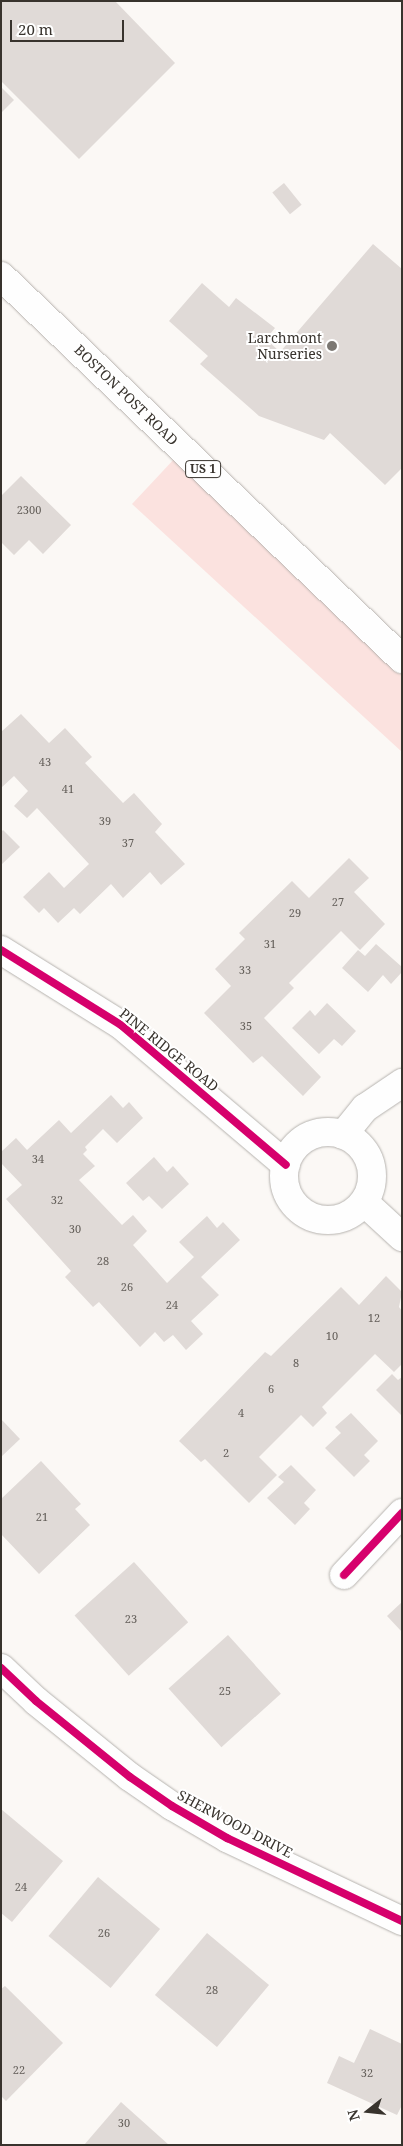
<!DOCTYPE html>
<html>
<head>
<meta charset="utf-8">
<style>
	body { margin:0 }
	#map { position:relative; width:403px; height:2146px; overflow:hidden; background:#fbf8f5; font-family:"Noto Serif",serif }
	div>[style] { position:absolute }
	[style*='--x'] { left:calc(var(--x)*1px); top:calc(var(--y)*1px); width:calc(var(--w)*1px); rotate:calc(var(--a)*1deg) }
	.green>* { inset:0; background:#fbe2df }
	.building>* { inset:0; background:#e0dad7; transform-origin:0 0 }
	.roads { filter:drop-shadow(0 0 1px #b6b3af) drop-shadow(0 0 1px #b6b3af) }
	.minor>* { height:28px; margin:-14px; padding:0 14px; transform-origin:14px; border-radius:14px; background:#fefefe }
	.minor>.ring { margin:-14px; padding:0; box-sizing:content-box; background:none; border:28px solid #fefefe; border-radius:50% }
	.major>* { height:28px; margin:-14px; padding:0 14px; transform-origin:14px; border-radius:14px; background:#fefefe }
	.cycleway>* { height:8px; margin:-4px; padding:0 4px; transform-origin:4px; border-radius:4px; background:#d6006c }
	.dots>* { width:14px; height:14px; translate:-50% -50%; box-sizing:border-box; border:2px solid #fff; border-radius:50% }
	span { translate:-50% -50%; white-space:nowrap; text-align:center; line-height:1.15; -webkit-text-stroke:4px #fff; paint-order:stroke }
	.number-label { font-size:11px; color:#625d58 }
	.number-label span { -webkit-text-stroke-width:0 }
	.shield-label span { padding:1px 4px; background:#fff; border:1px solid; border-radius:4px; -webkit-text-stroke-width:0 }
	.shield-label { font-size:12px; color:#38332d; font-weight:700 }
	.poi-label { font-size:14px; color:#38332d }
	.right { translate:-100% -50%; text-align:right }
	.street-label { font-size:14px; color:#38332d }
	.frame { position:absolute; inset:0; border:2px solid #38332d; pointer-events:none }
	.north { position:absolute; left:343px; top:2086px; width:50px; height:50px; -webkit-text-stroke:4px #fff; paint-order:stroke; rotate:254deg; font-size:14px; font-weight:700; line-height:20px; text-align:center; color:#38332d }
	.north::after { content:''; display:block; margin:auto; width:18px; height:22px; background:#38332d; clip-path:polygon(50% 0,100% 100%,50% 72%,0 100%) }
	.scale { position:absolute; left:10px; top:20px; width:114px; height:22px; box-sizing:border-box; border:2px solid #38332d; border-top:0; padding-left:6px; font-size:15px; line-height:18px; white-space:nowrap; color:#38332d; -webkit-text-stroke:4px #fff; paint-order:stroke }
</style>
</head>
<body>
<div id="map">
	<div class="green">
		<i style="clip-path:polygon(191px 441px,402px 649px,402px 752px,132px 504px)"></i>
	</div>
	<div class="building">
		<i style="clip-path:polygon(1px 1px,115px 1px,175px 63px,79px 159px,1px 81px)"></i>
		<i style="clip-path:polygon(1px 87px,14px 100px,1px 113px)"></i>
		<i style="left:284px;top:183px;width:28px;height:15px;rotate:51deg"></i>
		<i style="clip-path:polygon(373px 244px,402px 269px,402px 468px,385px 485px,330px 433px,324px 440px,259px 416px,200px 364px,208px 356px,169px 321px,202px 283px,229px 307px,236px 298px,275px 328px,266px 339px,280px 352px)"></i>
		<i style="clip-path:polygon(21px 476px,71px 525px,43px 554px,29px 540px,14px 555px,1px 542px,1px 496px)"></i>
		<i style="clip-path:polygon(21px 714px,49px 743px,65px 728px,92px 757px,85px 763px,123px 803px,134px 793px,162px 824px,155px 832px,185px 864px,161px 885px,150px 872px,123px 898px,111px 884px,80px 914px,74px 908px,58px 923px,44px 908px,39px 913px,23px 897px,49px 872px,64px 888px,89px 864px,37px 808px,27px 818px,14px 806px,28px 791px,14px 776px,1px 788px,1px 732px)"></i>
		<i style="clip-path:polygon(3px 830px,20px 847px,1px 865px,1px 832px)"></i>
		<i style="clip-path:polygon(349px 858px,369px 878px,354px 892px,385px 924px,360px 950px,341px 931px,289px 983px,294px 988px,264px 1018px,321px 1077px,303px 1096px,262px 1056px,253px 1063px,204px 1013px,231px 986px,215px 969px,245px 939px,239px 933px,292px 881px,309px 898px)"></i>
		<i style="clip-path:polygon(376px 944px,402px 967px,402px 972px,391px 984px,383px 975px,368px 992px,342px 968px,358px 950px,365px 956px)"></i>
		<i style="clip-path:polygon(327px 1003px,356px 1031px,342px 1046px,334px 1039px,319px 1054px,292px 1028px,310px 1010px,315px 1016px)"></i>
		<i style="clip-path:polygon(111px 1095px,123px 1108px,129px 1102px,143px 1118px,117px 1143px,103px 1129px,85px 1147px,87px 1150px,83px 1154px,95px 1166px,79px 1180px,122px 1225px,133px 1215px,147px 1231px,133px 1245px,167px 1283px,194px 1257px,179px 1242px,207px 1216px,217px 1228px,223px 1222px,240px 1240px,201px 1277px,219px 1295px,191px 1321px,203px 1334px,186px 1350px,173px 1335px,164px 1342px,155px 1332px,140px 1347px,99px 1302px,93px 1307px,65px 1277px,71px 1271px,6px 1199px,22px 1185px,1px 1163px,1px 1152px,16px 1138px,27px 1150px,59px 1120px,71px 1133px)"></i>
		<i style="clip-path:polygon(154px 1157px,167px 1172px,173px 1166px,189px 1184px,162px 1209px,149px 1196px,143px 1201px,126px 1183px)"></i>
		<i style="clip-path:polygon(386px 1276px,402px 1292px,399px 1307px,402px 1311px,402px 1364px,394px 1372px,375px 1354px,322px 1407px,327px 1413px,313px 1427px,301px 1415px,259px 1457px,277px 1475px,249px 1503px,205px 1459px,201px 1462px,179px 1441px,265px 1352px,271px 1356px,341px 1287px,359px 1305px)"></i>
		<i style="clip-path:polygon(392px 1374px,398px 1380px,402px 1377px,402px 1416px,376px 1390px)"></i>
		<i style="clip-path:polygon(351px 1413px,378px 1441px,364px 1455px,370px 1461px,354px 1477px,325px 1448px,341px 1433px,335px 1427px)"></i>
		<i style="clip-path:polygon(1px 1419px,20px 1439px,1px 1457px)"></i>
		<i style="clip-path:polygon(41px 1461px,81px 1504px,75px 1509px,90px 1525px,39px 1574px,1px 1534px,1px 1499px)"></i>
		<i style="clip-path:polygon(291px 1465px,316px 1490px,304px 1503px,310px 1509px,295px 1525px,267px 1498px,284px 1482px,278px 1477px)"></i>
		<i style="left:134px;top:1562px;width:81px;height:80px;rotate:48deg"></i>
		<i style="clip-path:polygon(402px 1602px,402px 1632px,387px 1616px)"></i>
		<i style="left:228px;top:1635px;width:79px;height:80px;rotate:48deg"></i>
		<i style="clip-path:polygon(1px 1809px,63px 1861px,12px 1922px,1px 1913px)"></i>
		<i style="left:98px;top:1877px;width:81px;height:77px;rotate:40deg"></i>
		<i style="left:207px;top:1933px;width:81px;height:81px;rotate:40deg"></i>
		<i style="clip-path:polygon(5px 1986px,63px 2043px,6px 2101px,1px 2096px,1px 1989px)"></i>
		<i style="clip-path:polygon(370px 2029px,402px 2044px,402px 2105px,397px 2115px,327px 2083px,339px 2056px,354px 2063px)"></i>
		<i style="clip-path:polygon(121px 2102px,169px 2145px,84px 2145px)"></i>
	</div>
	<div class="roads">
		<div class="minor">
			<i style="--x:1;--y:950;--w:142;--a:32"></i>
			<i style="--x:121;--y:1025;--w:216;--a:40.3"></i>
			<i class="ring" style="left:284px;top:1132px;width:60px;height:60px"></i>
			<i style="--x:343;--y:1135;--w:35;--a:-51"></i>
			<i style="--x:365;--y:1108;--w:45;--a:-34"></i>
			<i style="--x:364;--y:1202;--w:52;--a:42.6"></i>
			<i style="--x:344;--y:1575;--w:85;--a:-46.9"></i>
			<i style="--x:1;--y:1668;--w:48;--a:43.3"></i>
			<i style="--x:36;--y:1701;--w:121;--a:39"></i>
			<i style="--x:130;--y:1777;--w:51;--a:34.6"></i>
			<i style="--x:172;--y:1806;--w:64;--a:30.2"></i>
			<i style="--x:227;--y:1838;--w:194;--a:25.4"></i>
		</div>
		<div class="major">
			<i style="--x:1;--y:276;--w:555;--a:43.68"></i>
		</div>
	</div>
	<div class="cycleway">
		<i style="--x:1;--y:950;--w:142;--a:32"></i>
		<i style="--x:121;--y:1025;--w:216;--a:40.3"></i>
		<i style="--x:344;--y:1575;--w:85;--a:-46.9"></i>
		<i style="--x:1;--y:1668;--w:48;--a:43.3"></i>
		<i style="--x:36;--y:1701;--w:121;--a:39"></i>
		<i style="--x:130;--y:1777;--w:51;--a:34.6"></i>
		<i style="--x:172;--y:1806;--w:64;--a:30.2"></i>
		<i style="--x:227;--y:1838;--w:194;--a:25.4"></i>
	</div>
	<div class="dots">
		<i style="left:332px;top:346px;background:#7c7873"></i>
	</div>
	<div class="number-label">
		<span style="left:29px;top:510px">2300</span>
		<span style="left:45px;top:762px">43</span>
		<span style="left:68px;top:789px">41</span>
		<span style="left:105px;top:821px">39</span>
		<span style="left:128px;top:843px">37</span>
		<span style="left:338px;top:902px">27</span>
		<span style="left:295px;top:913px">29</span>
		<span style="left:270px;top:944px">31</span>
		<span style="left:245px;top:970px">33</span>
		<span style="left:246px;top:1026px">35</span>
		<span style="left:38px;top:1159px">34</span>
		<span style="left:57px;top:1200px">32</span>
		<span style="left:75px;top:1229px">30</span>
		<span style="left:103px;top:1261px">28</span>
		<span style="left:127px;top:1287px">26</span>
		<span style="left:172px;top:1305px">24</span>
		<span style="left:374px;top:1318px">12</span>
		<span style="left:332px;top:1336px">10</span>
		<span style="left:296px;top:1363px">8</span>
		<span style="left:271px;top:1389px">6</span>
		<span style="left:241px;top:1413px">4</span>
		<span style="left:226px;top:1453px">2</span>
		<span style="left:42px;top:1517px">21</span>
		<span style="left:131px;top:1619px">23</span>
		<span style="left:225px;top:1691px">25</span>
		<span style="left:21px;top:1887px">24</span>
		<span style="left:104px;top:1933px">26</span>
		<span style="left:212px;top:1990px">28</span>
		<span style="left:19px;top:2070px">22</span>
		<span style="left:367px;top:2073px">32</span>
		<span style="left:124px;top:2123px">30</span>
	</div>
	<div class="shield-label">
		<span style="left:203px;top:469px">US 1</span>
	</div>
	<div class="poi-label">
		<span class="right" style="left:322px;top:346px">Larchmont<br>Nurseries</span>
	</div>
	<div class="street-label">
		<span style="left:126px;top:395px;rotate:44deg">BOSTON POST ROAD</span>
		<span style="left:169px;top:1050px;rotate:39deg">PINE RIDGE ROAD</span>
		<span style="left:235px;top:1824px;rotate:28deg">SHERWOOD DRIVE</span>
	</div>
	<div class="frame"></div>
	<div class="north">N</div>
	<div class="scale">20 m</div>
</div>
</body>
</html>
